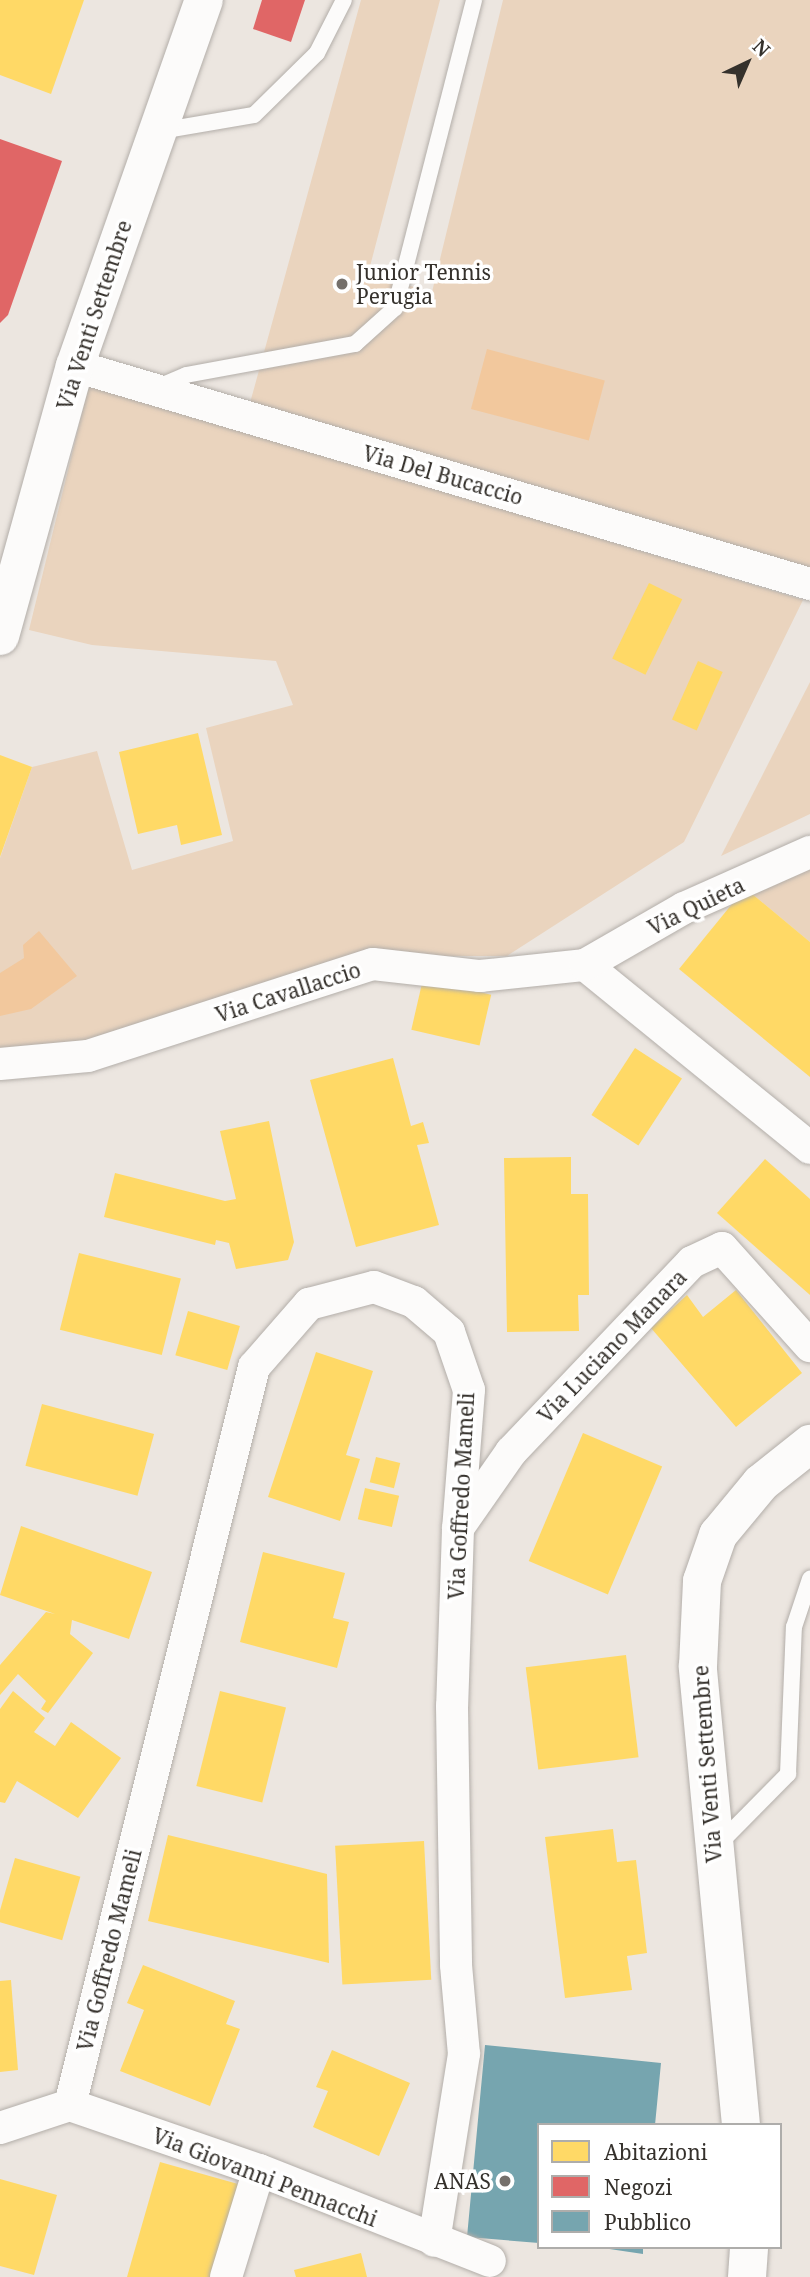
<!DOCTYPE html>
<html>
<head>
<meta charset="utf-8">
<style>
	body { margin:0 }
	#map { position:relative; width:810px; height:2277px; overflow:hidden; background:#ece6e0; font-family:"Noto Serif",serif }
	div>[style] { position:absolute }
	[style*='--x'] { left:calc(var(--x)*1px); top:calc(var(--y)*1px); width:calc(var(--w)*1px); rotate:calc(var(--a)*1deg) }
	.green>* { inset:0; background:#ead4be }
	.water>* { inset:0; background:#f2c89d; transform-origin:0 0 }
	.homes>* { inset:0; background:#ffd966; transform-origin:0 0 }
	.shops>* { inset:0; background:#e06666 }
	.public>* { inset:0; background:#76a5af }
	.roads { filter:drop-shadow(0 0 2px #b3aea9) drop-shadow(0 0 2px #b3aea9) }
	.service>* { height:16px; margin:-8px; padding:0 8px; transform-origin:8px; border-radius:8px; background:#fcfbfa }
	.minor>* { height:32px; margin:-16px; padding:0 16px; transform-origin:16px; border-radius:16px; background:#fcfbfa }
	.tertiary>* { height:38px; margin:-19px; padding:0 19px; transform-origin:19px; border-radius:19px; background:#fcfbfa }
	.dots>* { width:19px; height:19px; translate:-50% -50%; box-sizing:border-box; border:4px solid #fff; border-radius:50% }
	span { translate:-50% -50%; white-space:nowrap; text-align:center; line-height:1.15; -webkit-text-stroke:7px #fff; paint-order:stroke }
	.poi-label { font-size:21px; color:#35312c }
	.left { translate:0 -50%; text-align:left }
	.right { translate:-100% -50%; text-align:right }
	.street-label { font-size:21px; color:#35312c }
	.legend { position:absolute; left:537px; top:2123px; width:245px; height:126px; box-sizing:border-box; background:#fff; border:2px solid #aeadab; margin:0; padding:9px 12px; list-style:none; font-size:21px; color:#35312c }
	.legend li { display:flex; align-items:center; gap:14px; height:35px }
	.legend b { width:35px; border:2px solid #aeadab }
	.north { position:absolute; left:712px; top:28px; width:70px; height:70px; -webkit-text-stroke:5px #fff; paint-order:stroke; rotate:44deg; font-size:19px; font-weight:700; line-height:28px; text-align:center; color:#35312c }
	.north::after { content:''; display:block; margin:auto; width:24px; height:32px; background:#35312c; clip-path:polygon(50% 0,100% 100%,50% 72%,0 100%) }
</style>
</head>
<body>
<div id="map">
	<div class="green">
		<i style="clip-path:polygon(361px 0,440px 0,368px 274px,432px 292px,503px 0,810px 0,810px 575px,250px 403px)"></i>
		<i style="clip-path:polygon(89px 384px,803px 600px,684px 842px,507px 956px,390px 956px,92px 1048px,0 1055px,0 858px,32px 767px,97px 751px,132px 870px,233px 841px,206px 728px,293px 705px,276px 661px,92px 645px,29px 630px)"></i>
		<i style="clip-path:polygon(810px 682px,810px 814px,721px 856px)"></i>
		<i style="clip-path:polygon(810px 854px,810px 942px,745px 888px)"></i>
	</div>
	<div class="water">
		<i style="left:487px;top:349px;width:122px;height:62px;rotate:15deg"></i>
		<i style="clip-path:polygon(39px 931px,77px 976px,31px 1009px,0 1016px,0 973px,24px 958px,23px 945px)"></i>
	</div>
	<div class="homes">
		<i style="clip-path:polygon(0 0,84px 0,51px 94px,0 75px)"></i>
		<i style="left:649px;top:583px;width:37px;height:84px;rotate:26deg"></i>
		<i style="left:698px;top:661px;width:27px;height:64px;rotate:24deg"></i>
		<i style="clip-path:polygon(198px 733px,222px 835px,181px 845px,177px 825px,138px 834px,119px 752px)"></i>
		<i style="clip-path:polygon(0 755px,32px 767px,0 857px)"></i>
		<i style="clip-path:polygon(745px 888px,810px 942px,810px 1077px,679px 969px)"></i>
		<i style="left:423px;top:979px;width:70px;height:52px;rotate:13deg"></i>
		<i style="left:635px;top:1048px;width:56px;height:80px;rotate:33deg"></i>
		<i style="clip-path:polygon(393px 1058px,411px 1126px,423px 1122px,429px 1143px,417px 1145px,439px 1225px,356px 1247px,310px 1080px)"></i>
		<i style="clip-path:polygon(269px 1121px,294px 1242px,288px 1260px,236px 1269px,229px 1243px,216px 1240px,215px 1245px,104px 1217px,115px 1173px,225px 1201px,236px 1199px,220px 1131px)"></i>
		<i style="clip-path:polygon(571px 1157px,571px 1194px,588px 1194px,589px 1295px,578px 1295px,579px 1331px,507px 1332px,504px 1158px)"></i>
		<i style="clip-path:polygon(765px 1159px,810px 1199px,810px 1295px,717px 1213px)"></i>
		<i style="left:79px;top:1253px;width:105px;height:79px;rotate:14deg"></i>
		<i style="clip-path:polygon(736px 1290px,802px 1373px,736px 1427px,651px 1328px,687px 1295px,703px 1317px)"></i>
		<i style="left:188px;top:1311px;width:54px;height:46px;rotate:16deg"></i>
		<i style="clip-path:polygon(316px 1352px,373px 1371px,346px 1455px,360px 1459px,340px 1521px,268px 1497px)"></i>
		<i style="left:42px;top:1404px;width:116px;height:64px;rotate:15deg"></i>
		<i style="left:583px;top:1433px;width:86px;height:139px;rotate:23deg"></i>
		<i style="left:376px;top:1457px;width:25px;height:26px;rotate:14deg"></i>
		<i style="left:365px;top:1488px;width:35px;height:32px;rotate:13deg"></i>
		<i style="clip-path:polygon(21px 1526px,152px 1572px,129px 1639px,72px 1620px,70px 1634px,93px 1653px,48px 1713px,41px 1709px,46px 1701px,18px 1674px,0 1695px,0 1665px,46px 1612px,55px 1614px,0 1595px)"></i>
		<i style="clip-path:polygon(263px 1552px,345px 1573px,333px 1618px,349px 1622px,337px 1668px,240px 1642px)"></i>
		<i style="left:626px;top:1655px;width:103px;height:101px;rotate:83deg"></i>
		<i style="clip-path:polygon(13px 1691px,45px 1718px,34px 1732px,55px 1746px,71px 1722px,121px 1758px,78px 1818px,17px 1781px,5px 1803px,0 1802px,0 1709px)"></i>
		<i style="left:220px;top:1691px;width:68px;height:98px;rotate:14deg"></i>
		<i style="clip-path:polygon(613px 1829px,617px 1862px,636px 1860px,647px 1953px,627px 1956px,632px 1990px,565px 1998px,545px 1837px)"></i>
		<i style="clip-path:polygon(168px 1835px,327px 1874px,329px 1963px,148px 1921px)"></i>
		<i style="left:424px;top:1841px;width:139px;height:89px;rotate:87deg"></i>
		<i style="left:15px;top:1858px;width:68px;height:66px;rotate:16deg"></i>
		<i style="clip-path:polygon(143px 1965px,235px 2001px,226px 2024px,240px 2029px,210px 2106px,120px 2071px,144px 2010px,127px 2003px)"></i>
		<i style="clip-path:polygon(11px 1980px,18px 2070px,0 2072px,0 1981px)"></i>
		<i style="clip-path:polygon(332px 2050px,410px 2083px,379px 2156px,313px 2127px,328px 2091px,316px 2087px)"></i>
		<i style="clip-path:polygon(160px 2162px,238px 2184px,212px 2277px,127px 2277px)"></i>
		<i style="clip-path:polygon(0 2179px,57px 2195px,34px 2275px,0 2266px)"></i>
		<i style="clip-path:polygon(361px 2253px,367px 2277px,296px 2277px,294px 2270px)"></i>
	</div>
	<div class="shops">
		<i style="clip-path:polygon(262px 0,305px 0,291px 42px,253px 29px)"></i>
		<i style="clip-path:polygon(0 139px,62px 161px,8px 315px,0 323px)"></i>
	</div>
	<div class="public">
		<i style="clip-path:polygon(485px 2045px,661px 2063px,655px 2125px,539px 2125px,539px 2243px,467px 2237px)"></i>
		<i style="clip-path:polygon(596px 2247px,643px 2247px,643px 2254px)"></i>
	</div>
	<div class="roads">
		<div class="service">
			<i style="--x:160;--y:131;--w:95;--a:-9.7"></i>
			<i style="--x:254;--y:115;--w:88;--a:-44.5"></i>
			<i style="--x:317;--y:53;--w:59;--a:-63"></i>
			<i style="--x:158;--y:387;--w:30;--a:-23"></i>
			<i style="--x:186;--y:375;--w:172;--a:-10.4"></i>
			<i style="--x:355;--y:344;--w:54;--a:-42"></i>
			<i style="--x:395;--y:308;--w:318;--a:-75.6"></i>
			<i style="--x:718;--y:1845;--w:100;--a:-45.4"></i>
			<i style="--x:788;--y:1774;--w:147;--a:-87.7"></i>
			<i style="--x:794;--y:1627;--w:51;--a:-71.6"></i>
		</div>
		<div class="minor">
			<i style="--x:75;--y:366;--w:767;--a:16.52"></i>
			<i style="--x:585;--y:965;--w:290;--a:39.1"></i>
			<i style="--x:0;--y:1064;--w:88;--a:-5.2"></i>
			<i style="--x:88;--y:1056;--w:299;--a:-17.9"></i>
			<i style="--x:373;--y:964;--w:108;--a:6.4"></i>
			<i style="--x:480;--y:976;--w:106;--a:-6"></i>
			<i style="--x:585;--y:965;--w:114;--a:-29.9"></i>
			<i style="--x:684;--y:908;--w:138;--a:-24"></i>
			<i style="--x:458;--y:1528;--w:93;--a:-55.1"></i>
			<i style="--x:511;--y:1452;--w:262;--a:-46.4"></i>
			<i style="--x:692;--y:1262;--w:33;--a:-25"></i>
			<i style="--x:722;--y:1248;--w:132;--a:48.1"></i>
			<i style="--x:70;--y:2105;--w:761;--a:-76"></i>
			<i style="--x:254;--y:1367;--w:84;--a:-48.9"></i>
			<i style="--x:309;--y:1304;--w:67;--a:-14.7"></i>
			<i style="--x:374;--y:1287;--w:43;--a:20.6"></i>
			<i style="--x:414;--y:1302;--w:46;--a:40.6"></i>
			<i style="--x:449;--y:1332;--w:61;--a:71"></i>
			<i style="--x:469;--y:1390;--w:139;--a:94.5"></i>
			<i style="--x:458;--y:1529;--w:177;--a:91.9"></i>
			<i style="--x:452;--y:1706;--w:259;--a:89.1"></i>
			<i style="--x:456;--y:1965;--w:89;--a:84.9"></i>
			<i style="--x:464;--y:2054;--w:189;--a:99.1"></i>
			<i style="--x:0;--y:2128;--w:74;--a:-18.2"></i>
			<i style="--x:70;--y:2105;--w:200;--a:19"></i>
			<i style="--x:259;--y:2170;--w:248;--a:21.5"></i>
			<i style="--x:226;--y:2277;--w:112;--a:-72.9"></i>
		</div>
		<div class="tertiary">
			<i style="--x:0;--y:636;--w:280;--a:-74.5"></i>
			<i style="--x:75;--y:366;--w:388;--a:-70.6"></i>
			<i style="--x:741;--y:2125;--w:461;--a:-95.4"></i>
			<i style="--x:698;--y:1666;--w:85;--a:-87.3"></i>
			<i style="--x:702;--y:1581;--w:49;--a:-70.8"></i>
			<i style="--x:718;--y:1535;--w:67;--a:-50.4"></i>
			<i style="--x:761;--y:1483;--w:63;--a:-38.5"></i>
			<i style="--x:747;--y:2277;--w:30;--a:-86"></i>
		</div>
	</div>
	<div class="dots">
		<i style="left:342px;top:284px;background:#75706b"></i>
		<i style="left:505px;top:2181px;background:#75706b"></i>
	</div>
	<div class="poi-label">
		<span class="left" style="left:356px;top:284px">Junior Tennis<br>Perugia</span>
		<span class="right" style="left:491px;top:2181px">ANAS</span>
	</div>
	<div class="street-label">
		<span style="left:94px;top:315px;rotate:-72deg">Via Venti Settembre</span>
		<span style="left:443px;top:475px;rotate:16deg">Via Del Bucaccio</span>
		<span style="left:696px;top:906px;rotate:-26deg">Via Quieta</span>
		<span style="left:288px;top:992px;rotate:-18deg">Via Cavallaccio</span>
		<span style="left:612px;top:1346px;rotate:-46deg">Via Luciano Manara</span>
		<span style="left:461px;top:1496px;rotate:-87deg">Via Goffredo Mameli</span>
		<span style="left:707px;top:1764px;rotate:-94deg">Via Venti Settembre</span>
		<span style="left:109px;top:1950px;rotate:-76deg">Via Goffredo Mameli</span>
		<span style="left:265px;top:2177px;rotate:21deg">Via Giovanni Pennacchi</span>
	</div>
	<ul class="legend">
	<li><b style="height:19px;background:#ffd966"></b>Abitazioni</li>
	<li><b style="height:19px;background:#e06666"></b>Negozi</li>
	<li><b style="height:19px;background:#76a5af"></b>Pubblico</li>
	</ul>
	<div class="north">N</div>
</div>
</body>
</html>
